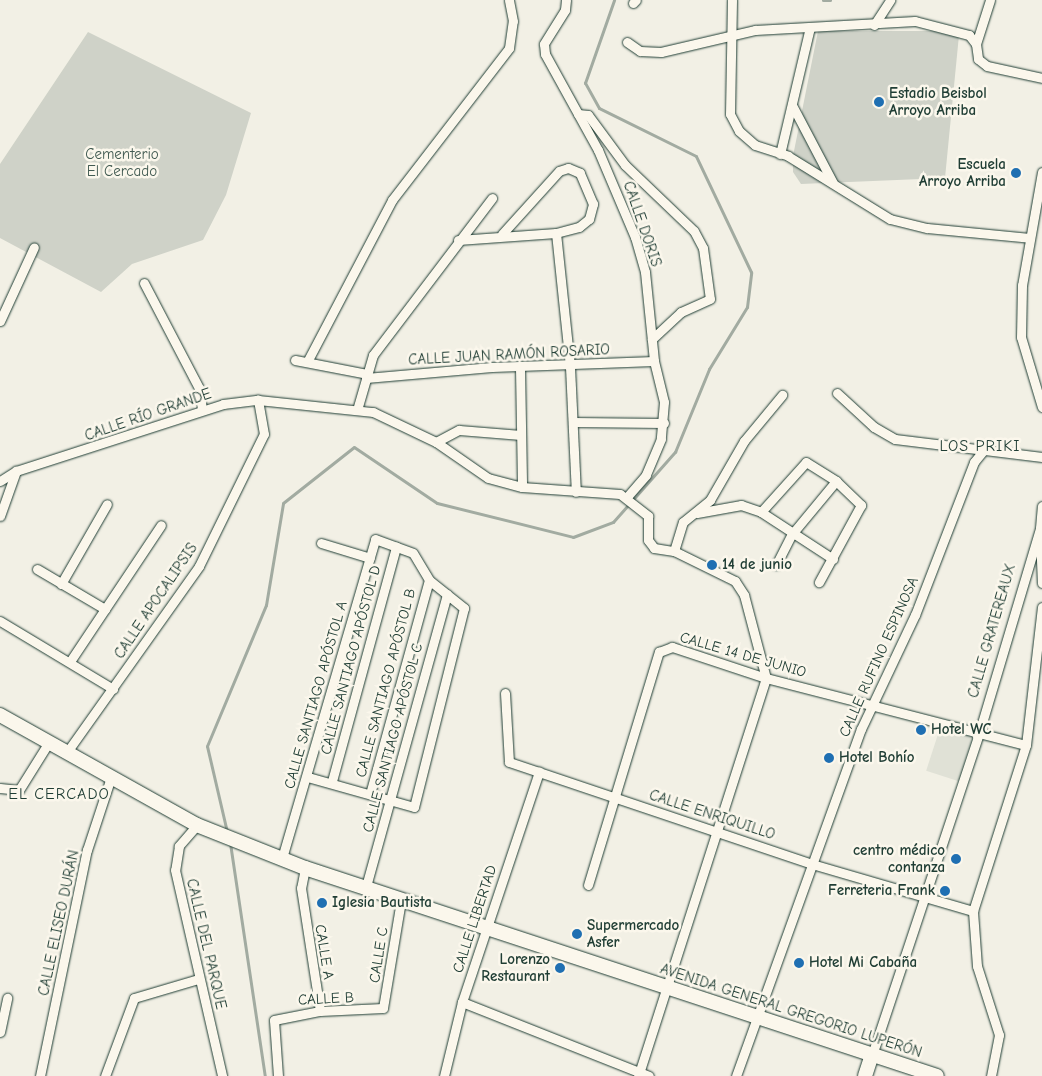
<!DOCTYPE html>
<html>
<head>
<meta charset="utf-8">
<style>
	body { margin:0 }
	#map { position:relative; width:1042px; height:1076px; overflow:hidden; background:#f2f0e5; font-family:"Comic Neue",sans-serif }
	div>[style] { position:absolute }
	[style*='--x'] { left:calc(var(--x)*1px); top:calc(var(--y)*1px); width:calc(var(--w)*1px); rotate:calc(var(--a)*1deg) }
	.built>* { inset:0; background:#e0e1d6; transform-origin:0 0 }
	.green>* { inset:0; background:#cfd2c8 }
	.stream>* { height:3px; margin:-1.5px; padding:0 1.5px; transform-origin:1.5px; border-radius:1.5px; background:#a2aba1 }
	.roads { filter:drop-shadow(0 0 1px #1f3d34) drop-shadow(0 0 1px #1f3d34) }
	.minor>* { height:9px; margin:-4.5px; padding:0 4.5px; transform-origin:4.5px; border-radius:4.5px; background:#fbf7ec }
	.secondary>* { height:14px; margin:-7px; padding:0 7px; transform-origin:7px; border-radius:7px; background:#fbf7ec }
	.dots>* { width:14px; height:14px; translate:-50% -50%; box-sizing:border-box; border:2px solid #fbf7ec; border-radius:50% }
	span { translate:-50% -50%; white-space:nowrap; text-align:center; line-height:1.15; -webkit-text-stroke:5px #fbf7ec; paint-order:stroke }
	.poi-label { font-size:15px; color:#1f3d34; font-weight:700 }
	.left { translate:0 -50%; text-align:left }
	.right { translate:-100% -50%; text-align:right }
	.park-label { font-size:15px; color:#425b52 }
	.street-label { font-size:15px; color:#1f3d34 }
	.neighbourhood-label { font-size:16px; color:#1f3d34; letter-spacing:1px }
</style>
</head>
<body>
<div id="map">
	<div class="built">
		<i style="left:941px;top:725px;width:35px;height:48px;rotate:18deg"></i>
	</div>
	<div class="green">
		<i style="clip-path:polygon(818px 31px,940px 31px,959px 35px,945px 178px,801px 184px,793px 172px,793px 156px)"></i>
		<i style="clip-path:polygon(88px 32px,251px 113px,226px 195px,203px 240px,132px 264px,101px 292px,0 238px,0 164px)"></i>
	</div>
	<div class="stream">
		<i style="--x:823;--y:0;--w:7;--a:0"></i>
		<i style="--x:227;--y:832;--w:88;--a:-103.1"></i>
		<i style="--x:207;--y:746;--w:153;--a:-67.3"></i>
		<i style="--x:266;--y:605;--w:103;--a:-80.5"></i>
		<i style="--x:283;--y:503;--w:90;--a:-38.3"></i>
		<i style="--x:354;--y:447;--w:100;--a:34"></i>
		<i style="--x:437;--y:503;--w:140;--a:14"></i>
		<i style="--x:573;--y:537;--w:43;--a:-20.6"></i>
		<i style="--x:613;--y:522;--w:94;--a:-48.5"></i>
		<i style="--x:675;--y:452;--w:90;--a:-67.7"></i>
		<i style="--x:709;--y:369;--w:73;--a:-58.5"></i>
		<i style="--x:747;--y:307;--w:35;--a:-83"></i>
		<i style="--x:751;--y:272;--w:128;--a:-115.4"></i>
		<i style="--x:696;--y:156;--w:108;--a:-153.7"></i>
		<i style="--x:599;--y:108;--w:29;--a:-119"></i>
		<i style="--x:585;--y:83;--w:88;--a:-70.7"></i>
		<i style="--x:230;--y:843;--w:236;--a:81.5"></i>
	</div>
	<div class="roads">
		<div class="minor">
			<i style="--x:566;--y:0;--w:10;--a:96"></i>
			<i style="--x:565;--y:10;--w:40;--a:122"></i>
			<i style="--x:544;--y:44;--w:10;--a:84"></i>
			<i style="--x:545;--y:54;--w:110;--a:61.1"></i>
			<i style="--x:598;--y:150;--w:95;--a:67"></i>
			<i style="--x:635;--y:237;--w:36;--a:74"></i>
			<i style="--x:645;--y:272;--w:89;--a:84.2"></i>
			<i style="--x:654;--y:361;--w:42;--a:76.3"></i>
			<i style="--x:664;--y:402;--w:37;--a:95"></i>
			<i style="--x:661;--y:439;--w:39;--a:113"></i>
			<i style="--x:646;--y:475;--w:29;--a:131"></i>
			<i style="--x:732;--y:0;--w:114;--a:91"></i>
			<i style="--x:730;--y:114;--w:19;--a:62"></i>
			<i style="--x:739;--y:131;--w:21;--a:41"></i>
			<i style="--x:755;--y:145;--w:35;--a:18"></i>
			<i style="--x:788;--y:156;--w:120;--a:31.7"></i>
			<i style="--x:890;--y:219;--w:38;--a:14"></i>
			<i style="--x:927;--y:228;--w:103;--a:5.5"></i>
			<i style="--x:633;--y:3;--w:4;--a:-45"></i>
			<i style="--x:874;--y:25;--w:30;--a:-57"></i>
			<i style="--x:627;--y:42;--w:16;--a:35"></i>
			<i style="--x:640;--y:51;--w:21;--a:3"></i>
			<i style="--x:661;--y:52;--w:97;--a:-13.2"></i>
			<i style="--x:755;--y:30;--w:160;--a:-3.2"></i>
			<i style="--x:915;--y:21;--w:56;--a:14.5"></i>
			<i style="--x:969;--y:35;--w:11;--a:52"></i>
			<i style="--x:976;--y:44;--w:15;--a:82"></i>
			<i style="--x:978;--y:59;--w:11;--a:38"></i>
			<i style="--x:987;--y:66;--w:56;--a:12.3"></i>
			<i style="--x:976;--y:44;--w:46;--a:-72.3"></i>
			<i style="--x:792;--y:105;--w:88;--a:62.3"></i>
			<i style="--x:578;--y:114;--w:10;--a:6"></i>
			<i style="--x:588;--y:115;--w:62;--a:53.5"></i>
			<i style="--x:625;--y:165;--w:95;--a:43.7"></i>
			<i style="--x:694;--y:231;--w:19;--a:62"></i>
			<i style="--x:703;--y:248;--w:51;--a:82.2"></i>
			<i style="--x:710;--y:299;--w:32;--a:156"></i>
			<i style="--x:681;--y:312;--w:40;--a:137"></i>
			<i style="--x:780;--y:154;--w:130;--a:-76.7"></i>
			<i style="--x:1042;--y:172;--w:115;--a:100"></i>
			<i style="--x:1022;--y:285;--w:52;--a:91.1"></i>
			<i style="--x:1021;--y:337;--w:73;--a:73.3"></i>
			<i style="--x:556;--y:233;--w:135;--a:84"></i>
			<i style="--x:570;--y:367;--w:125;--a:87.3"></i>
			<i style="--x:458;--y:240;--w:98;--a:-4.1"></i>
			<i style="--x:556;--y:233;--w:24;--a:-15"></i>
			<i style="--x:579;--y:227;--w:13;--a:-39"></i>
			<i style="--x:589;--y:219;--w:16;--a:-75"></i>
			<i style="--x:593;--y:204;--w:34;--a:-113"></i>
			<i style="--x:580;--y:173;--w:13;--a:-157"></i>
			<i style="--x:568;--y:168;--w:9;--a:162"></i>
			<i style="--x:559;--y:171;--w:85;--a:132.1"></i>
			<i style="--x:144;--y:283;--w:119;--a:62.4"></i>
			<i style="--x:199;--y:388;--w:22;--a:82"></i>
			<i style="--x:0;--y:321;--w:81;--a:-65.3"></i>
			<i style="--x:295;--y:360;--w:73;--a:11"></i>
			<i style="--x:307;--y:362;--w:183;--a:-62.3"></i>
			<i style="--x:392;--y:200;--w:192;--a:-52.4"></i>
			<i style="--x:509;--y:48;--w:27;--a:-82"></i>
			<i style="--x:513;--y:21;--w:21;--a:-101"></i>
			<i style="--x:520;--y:368;--w:119;--a:89"></i>
			<i style="--x:366;--y:378;--w:126;--a:-5"></i>
			<i style="--x:492;--y:367;--w:162;--a:-2.1"></i>
			<i style="--x:837;--y:393;--w:50;--a:42.6"></i>
			<i style="--x:874;--y:427;--w:24;--a:30"></i>
			<i style="--x:895;--y:439;--w:148;--a:7"></i>
			<i style="--x:357;--y:410;--w:57;--a:-73.8"></i>
			<i style="--x:373;--y:355;--w:197;--a:-52.8"></i>
			<i style="--x:573;--y:422;--w:91;--a:0.6"></i>
			<i style="--x:436;--y:442;--w:26;--a:-28"></i>
			<i style="--x:459;--y:430;--w:62;--a:4.6"></i>
			<i style="--x:0;--y:481;--w:19;--a:-32"></i>
			<i style="--x:16;--y:471;--w:218;--a:-17.9"></i>
			<i style="--x:223;--y:404;--w:35;--a:-7"></i>
			<i style="--x:258;--y:400;--w:116;--a:6"></i>
			<i style="--x:373;--y:412;--w:70;--a:25.5"></i>
			<i style="--x:436;--y:442;--w:63;--a:34.7"></i>
			<i style="--x:488;--y:478;--w:35;--a:15"></i>
			<i style="--x:522;--y:487;--w:98;--a:4.1"></i>
			<i style="--x:620;--y:494;--w:36;--a:38"></i>
			<i style="--x:648;--y:516;--w:24;--a:90"></i>
			<i style="--x:648;--y:540;--w:10;--a:53"></i>
			<i style="--x:654;--y:548;--w:20;--a:9"></i>
			<i style="--x:674;--y:551;--w:68;--a:26.2"></i>
			<i style="--x:735;--y:581;--w:17;--a:57"></i>
			<i style="--x:744;--y:595;--w:86;--a:75.2"></i>
			<i style="--x:766;--y:678;--w:418;--a:107.8"></i>
			<i style="--x:761;--y:512;--w:67;--a:-48"></i>
			<i style="--x:806;--y:462;--w:36;--a:32"></i>
			<i style="--x:836;--y:481;--w:35;--a:44"></i>
			<i style="--x:861;--y:505;--w:88;--a:118.6"></i>
			<i style="--x:697;--y:513;--w:45;--a:-10.3"></i>
			<i style="--x:741;--y:505;--w:21;--a:19"></i>
			<i style="--x:761;--y:512;--w:86;--a:33.1"></i>
			<i style="--x:0;--y:516;--w:48;--a:-70.4"></i>
			<i style="--x:1040;--y:536;--w:47;--a:87.6"></i>
			<i style="--x:321;--y:543;--w:51;--a:17"></i>
			<i style="--x:674;--y:551;--w:30;--a:-73"></i>
			<i style="--x:683;--y:522;--w:35;--a:-39"></i>
			<i style="--x:710;--y:500;--w:68;--a:-60"></i>
			<i style="--x:744;--y:441;--w:60;--a:-50.4"></i>
			<i style="--x:776;--y:565;--w:35;--a:-63"></i>
			<i style="--x:792;--y:534;--w:69;--a:-50.3"></i>
			<i style="--x:37;--y:569;--w:79;--a:30.5"></i>
			<i style="--x:61;--y:584;--w:92;--a:-60.1"></i>
			<i style="--x:0;--y:621;--w:132;--a:31"></i>
			<i style="--x:71;--y:660;--w:162;--a:-56.3"></i>
			<i style="--x:505;--y:693;--w:69;--a:86.7"></i>
			<i style="--x:509;--y:762;--w:320;--a:18.6"></i>
			<i style="--x:812;--y:864;--w:168;--a:16.3"></i>
			<i style="--x:67;--y:752;--w:228;--a:-54.6"></i>
			<i style="--x:199;--y:566;--w:147;--a:-63.8"></i>
			<i style="--x:264;--y:434;--w:35;--a:-100"></i>
			<i style="--x:332;--y:781;--w:243;--a:-74.7"></i>
			<i style="--x:0;--y:788;--w:19;--a:6"></i>
			<i style="--x:19;--y:790;--w:57;--a:-58"></i>
			<i style="--x:370;--y:794;--w:222;--a:-74.6"></i>
			<i style="--x:197;--y:825;--w:28;--a:131"></i>
			<i style="--x:179;--y:846;--w:24;--a:99"></i>
			<i style="--x:175;--y:870;--w:211;--a:77.1"></i>
			<i style="--x:282;--y:858;--w:332;--a:-73.7"></i>
			<i style="--x:375;--y:539;--w:40;--a:20.2"></i>
			<i style="--x:413;--y:553;--w:31;--a:59"></i>
			<i style="--x:429;--y:580;--w:45;--a:38.7"></i>
			<i style="--x:464;--y:608;--w:205;--a:104.1"></i>
			<i style="--x:414;--y:807;--w:110;--a:-164.2"></i>
			<i style="--x:305;--y:868;--w:20;--a:101"></i>
			<i style="--x:301;--y:888;--w:124;--a:81.2"></i>
			<i style="--x:588;--y:885;--w:244;--a:-73.1"></i>
			<i style="--x:659;--y:652;--w:14;--a:-21"></i>
			<i style="--x:672;--y:647;--w:99;--a:18.3"></i>
			<i style="--x:766;--y:678;--w:268;--a:14.5"></i>
			<i style="--x:365;--y:890;--w:307;--a:-74.5"></i>
			<i style="--x:462;--y:1002;--w:201;--a:21.6"></i>
			<i style="--x:0;--y:1032;--w:35;--a:-78"></i>
			<i style="--x:872;--y:1055;--w:339;--a:-71.6"></i>
			<i style="--x:979;--y:733;--w:214;--a:-73.4"></i>
			<i style="--x:1040;--y:528;--w:22;--a:-85"></i>
			<i style="--x:40;--y:1076;--w:231;--a:-78.3"></i>
			<i style="--x:87;--y:850;--w:77;--a:-71.8"></i>
			<i style="--x:105;--y:1076;--w:83;--a:-69.6"></i>
			<i style="--x:134;--y:998;--w:67;--a:-16.5"></i>
			<i style="--x:278;--y:1076;--w:56;--a:-94.1"></i>
			<i style="--x:274;--y:1020;--w:47;--a:-11.1"></i>
			<i style="--x:320;--y:1011;--w:63;--a:-2.7"></i>
			<i style="--x:383;--y:1008;--w:109;--a:-80.5"></i>
			<i style="--x:444;--y:1076;--w:76;--a:-76.3"></i>
			<i style="--x:462;--y:1002;--w:243;--a:-71.5"></i>
			<i style="--x:736;--y:1076;--w:369;--a:-70.2"></i>
			<i style="--x:861;--y:729;--w:126;--a:-64.7"></i>
			<i style="--x:915;--y:615;--w:164;--a:-68.9"></i>
			<i style="--x:974;--y:462;--w:14;--a:-51"></i>
			<i style="--x:991;--y:1076;--w:42;--a:-79"></i>
			<i style="--x:999;--y:1035;--w:72;--a:-107.7"></i>
			<i style="--x:977;--y:966;--w:55;--a:-94.2"></i>
			<i style="--x:973;--y:911;--w:174;--a:-72.3"></i>
			<i style="--x:1026;--y:745;--w:139;--a:-83.4"></i>
		</div>
		<div class="secondary">
			<i style="--x:0;--y:715;--w:226;--a:29.2"></i>
			<i style="--x:197;--y:825;--w:116;--a:21.7"></i>
			<i style="--x:305;--y:868;--w:665;--a:18.22"></i>
			<i style="--x:865;--y:1076;--w:22;--a:-72"></i>
		</div>
	</div>
	<div class="dots">
		<i style="left:879px;top:102px;background:#1f6fb2"></i>
		<i style="left:1016px;top:173px;background:#1f6fb2"></i>
		<i style="left:712px;top:565px;background:#1f6fb2"></i>
		<i style="left:921px;top:730px;background:#1f6fb2"></i>
		<i style="left:829px;top:758px;background:#1f6fb2"></i>
		<i style="left:956px;top:859px;background:#1f6fb2"></i>
		<i style="left:945px;top:891px;background:#1f6fb2"></i>
		<i style="left:322px;top:903px;background:#1f6fb2"></i>
		<i style="left:577px;top:934px;background:#1f6fb2"></i>
		<i style="left:799px;top:963px;background:#1f6fb2"></i>
		<i style="left:560px;top:968px;background:#1f6fb2"></i>
	</div>
	<div class="poi-label">
		<span class="left" style="left:889px;top:102px">Estadio Beisbol<br>Arroyo Arriba</span>
		<span class="right" style="left:1006px;top:173px">Escuela<br>Arroyo Arriba</span>
		<span class="left" style="left:722px;top:565px">14 de junio</span>
		<span class="left" style="left:931px;top:730px">Hotel WC</span>
		<span class="left" style="left:839px;top:758px">Hotel Bohío</span>
		<span class="right" style="left:945px;top:859px">centro médico<br>contanza</span>
		<span class="right" style="left:935px;top:891px">Ferreteria Frank</span>
		<span class="left" style="left:332px;top:903px">Iglesia Bautista</span>
		<span class="left" style="left:587px;top:934px">Supermercado<br>Asfer</span>
		<span class="right" style="left:550px;top:968px">Lorenzo<br>Restaurant</span>
		<span class="left" style="left:809px;top:963px">Hotel Mi Cabaña</span>
	</div>
	<div class="park-label">
		<span style="left:122px;top:163px">Cementerio<br>El Cercado</span>
	</div>
	<div class="street-label">
		<span style="left:642px;top:224px;rotate:71deg">CALLE DORIS</span>
		<span style="left:509px;top:355px;rotate:-3deg">CALLE JUAN RAMÓN ROSARIO</span>
		<span style="left:148px;top:415px;rotate:-19deg">CALLE RÍO GRANDE</span>
		<span style="left:156px;top:601px;rotate:-56deg">CALLE APOCALIPSIS</span>
		<span style="left:992px;top:631px;rotate:-74deg">CALLE GRATEREAUX</span>
		<span style="left:743px;top:655px;rotate:16deg">CALLE 14 DE JUNIO</span>
		<span style="left:879px;top:657px;rotate:-66deg">CALLE RUFINO ESPINOSA</span>
		<span style="left:351px;top:660px;rotate:-75deg">CALLE SANTIAGO APÓSTOL D</span>
		<span style="left:386px;top:683px;rotate:-75deg">CALLE SANTIAGO APÓSTOL B</span>
		<span style="left:316px;top:695px;rotate:-74deg">CALLE SANTIAGO APÓSTOL A</span>
		<span style="left:393px;top:738px;rotate:-75deg">CALLE SANTIAGO APÓSTOL C</span>
		<span style="left:712px;top:815px;rotate:18deg">CALLE ENRIQUILLO</span>
		<span style="left:475px;top:919px;rotate:-72deg">CALLE LIBERTAD</span>
		<span style="left:59px;top:923px;rotate:-78deg">CALLE ELISEO DURÁN</span>
		<span style="left:206px;top:944px;rotate:77deg">CALLE DEL PARQUE</span>
		<span style="left:324px;top:952px;rotate:81deg">CALLE A</span>
		<span style="left:379px;top:955px;rotate:-81deg">CALLE C</span>
		<span style="left:326px;top:999px;rotate:-3deg">CALLE B</span>
		<span style="left:791px;top:1011px;rotate:18deg">AVENIDA GENERAL GREGORIO LUPERÓN</span>
	</div>
	<div class="neighbourhood-label">
		<span style="left:980px;top:446px">LOS PRIKI</span>
		<span style="left:59px;top:794px">EL CERCADO</span>
	</div>
</div>
</body>
</html>
